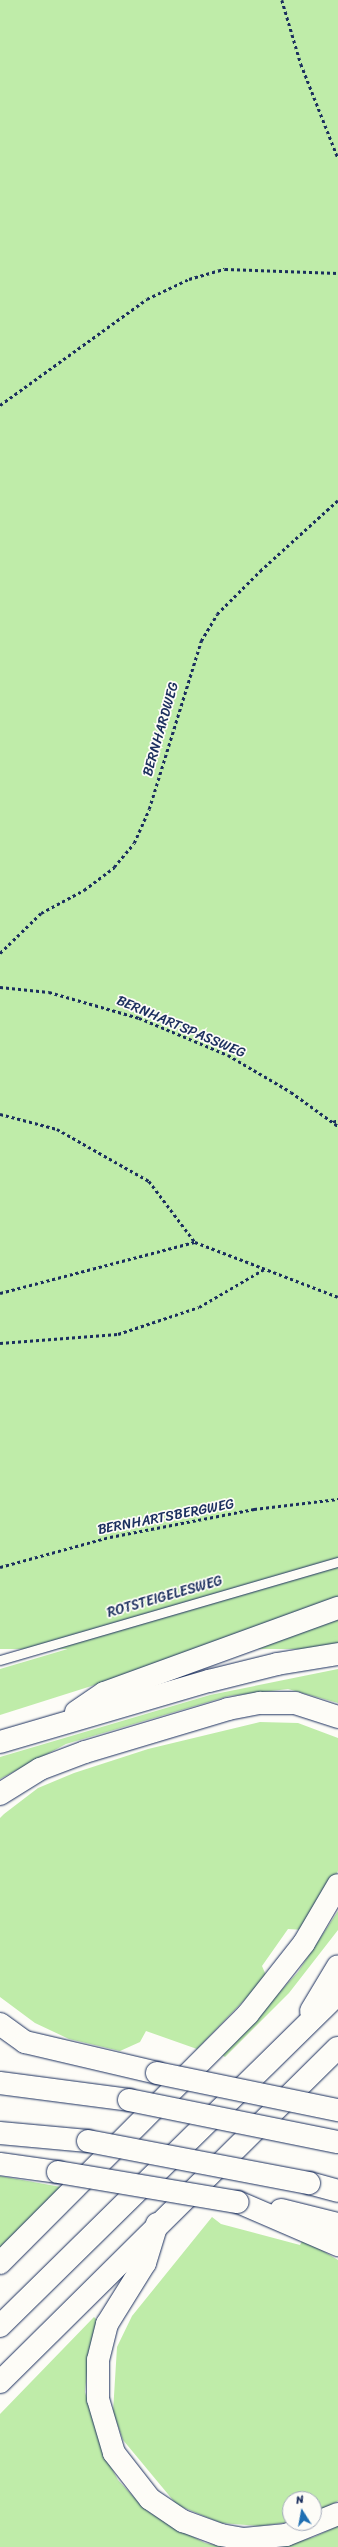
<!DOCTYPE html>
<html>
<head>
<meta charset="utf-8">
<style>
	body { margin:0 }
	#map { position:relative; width:338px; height:2547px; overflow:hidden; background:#fdfcf7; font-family:Sriracha,sans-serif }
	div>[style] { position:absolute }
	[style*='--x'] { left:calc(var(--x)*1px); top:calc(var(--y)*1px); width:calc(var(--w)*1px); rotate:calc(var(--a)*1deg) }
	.green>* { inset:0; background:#bfeca9; transform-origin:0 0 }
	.path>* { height:2.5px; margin-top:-1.25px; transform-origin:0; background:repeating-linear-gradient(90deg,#1b2f5e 0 3px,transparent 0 6px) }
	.roads { filter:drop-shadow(0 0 1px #1b2f5e) drop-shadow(0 0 1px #1b2f5e) }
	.lane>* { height:9px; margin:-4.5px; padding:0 4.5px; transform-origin:4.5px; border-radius:4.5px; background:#fdfcf7 }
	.highway>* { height:22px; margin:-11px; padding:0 11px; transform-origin:11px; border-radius:11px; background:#fdfcf7 }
	.bridges { filter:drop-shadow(0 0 1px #1b2f5e) drop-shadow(0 0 1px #1b2f5e) }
	.highway-bridge>* { height:22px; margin:-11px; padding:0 11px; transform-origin:11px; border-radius:11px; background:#fdfcf7 }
	span { translate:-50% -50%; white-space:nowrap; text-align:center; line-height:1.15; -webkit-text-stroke:3.5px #fdfcf7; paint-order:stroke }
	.street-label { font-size:14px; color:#1b2f5e }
	.north { position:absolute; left:282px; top:2491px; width:40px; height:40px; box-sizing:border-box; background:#fdfcf7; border:1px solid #a3aaba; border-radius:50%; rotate:349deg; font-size:11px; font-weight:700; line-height:16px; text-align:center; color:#1b2f5e }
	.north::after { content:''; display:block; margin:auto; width:14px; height:18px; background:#1f6fb2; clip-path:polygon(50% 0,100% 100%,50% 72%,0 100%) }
</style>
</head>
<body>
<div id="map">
	<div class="green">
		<i style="left:0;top:0;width:338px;height:1649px"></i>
		<i style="clip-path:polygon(338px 1569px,338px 1594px,123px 1676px,0 1715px,0 1669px)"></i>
		<i style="clip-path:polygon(338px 1619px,338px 1636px,264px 1648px,263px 1647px)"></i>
		<i style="clip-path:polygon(338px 1669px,338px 1703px,288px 1689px,229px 1696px,66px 1744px,0 1779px,0 1757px,210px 1695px)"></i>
		<i style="clip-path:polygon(260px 1722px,298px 1723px,338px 1738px,338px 1871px,304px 1930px,288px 1929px,262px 1966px,268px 1980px,255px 1989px,197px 2049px,146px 2031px,140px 2042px,120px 2051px,69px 2039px,35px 2023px,0 1997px,0 1818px,4px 1814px,38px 1788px,74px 1773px,148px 1749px)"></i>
		<i style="clip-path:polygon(338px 1911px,338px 1930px,289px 1993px,225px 2057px,222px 2055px,298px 1972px)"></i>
		<i style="clip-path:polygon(0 2176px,61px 2187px,0 2248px)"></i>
		<i style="clip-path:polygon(212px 2217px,221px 2224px,300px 2245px,303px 2239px,338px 2260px,338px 2501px,314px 2514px,314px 2499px,290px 2499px,290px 2522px,260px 2526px,221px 2523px,177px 2505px,123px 2440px,113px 2412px,117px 2347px,132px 2316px)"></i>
		<i style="clip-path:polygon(94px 2317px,98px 2321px,89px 2351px,85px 2392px,103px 2452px,118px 2480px,146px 2510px,165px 2522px,205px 2543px,225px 2547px,0 2547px,0 2414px)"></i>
		<i style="clip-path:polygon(338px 2526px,338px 2547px,280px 2547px,314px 2537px)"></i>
	</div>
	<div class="path">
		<i style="--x:282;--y:0;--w:67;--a:73.5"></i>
		<i style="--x:301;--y:64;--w:101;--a:68.5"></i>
		<i style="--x:0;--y:405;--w:181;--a:-35.8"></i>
		<i style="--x:147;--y:299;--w:47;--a:-25.5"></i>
		<i style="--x:189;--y:279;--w:37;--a:-16"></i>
		<i style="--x:225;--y:269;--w:113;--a:2"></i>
		<i style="--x:0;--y:953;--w:57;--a:-44.3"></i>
		<i style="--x:41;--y:913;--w:49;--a:-28.1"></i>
		<i style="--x:84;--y:890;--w:38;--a:-37"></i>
		<i style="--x:114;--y:867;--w:31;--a:-50"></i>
		<i style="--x:134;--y:843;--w:37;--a:-66"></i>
		<i style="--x:149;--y:809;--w:176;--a:-72.8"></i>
		<i style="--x:201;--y:641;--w:31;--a:-59"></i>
		<i style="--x:217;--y:614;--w:61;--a:-45"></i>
		<i style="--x:260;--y:571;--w:105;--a:-42.3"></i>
		<i style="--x:0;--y:987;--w:49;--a:5.8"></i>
		<i style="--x:49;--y:992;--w:94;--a:16.1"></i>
		<i style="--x:139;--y:1018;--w:96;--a:22.6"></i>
		<i style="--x:228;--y:1055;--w:73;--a:30.4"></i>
		<i style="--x:291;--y:1092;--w:58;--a:35.9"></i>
		<i style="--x:0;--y:1114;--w:59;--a:14.7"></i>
		<i style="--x:57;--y:1129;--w:106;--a:29.5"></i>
		<i style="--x:149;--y:1181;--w:76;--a:53"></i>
		<i style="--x:195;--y:1242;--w:153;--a:21"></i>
		<i style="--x:333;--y:1122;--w:5;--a:-22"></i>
		<i style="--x:0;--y:1293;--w:202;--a:-14.7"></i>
		<i style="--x:0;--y:1343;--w:118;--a:-4.4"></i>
		<i style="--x:118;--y:1334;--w:85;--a:-18.4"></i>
		<i style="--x:199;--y:1307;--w:78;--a:-30.2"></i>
		<i style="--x:0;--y:1567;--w:114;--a:-15.3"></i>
		<i style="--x:110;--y:1537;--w:147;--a:-11"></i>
		<i style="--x:254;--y:1509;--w:85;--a:-6.8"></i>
	</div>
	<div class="roads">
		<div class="lane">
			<i style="--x:0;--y:1660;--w:352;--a:-16.2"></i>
		</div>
		<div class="highway">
			<i style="--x:76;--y:1712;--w:34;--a:-34"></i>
			<i style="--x:104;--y:1693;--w:249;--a:-20"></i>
			<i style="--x:0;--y:1742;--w:218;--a:-16.3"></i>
			<i style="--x:209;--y:1681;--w:70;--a:-14"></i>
			<i style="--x:277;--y:1664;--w:62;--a:-9.3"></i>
			<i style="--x:0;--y:1794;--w:47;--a:-32"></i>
			<i style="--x:40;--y:1769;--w:48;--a:-20.7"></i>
			<i style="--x:85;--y:1752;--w:149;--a:-16.7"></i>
			<i style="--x:228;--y:1709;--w:33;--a:-11"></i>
			<i style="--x:260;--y:1703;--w:35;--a:0"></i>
			<i style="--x:295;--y:1703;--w:45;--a:18"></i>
			<i style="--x:311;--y:2011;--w:52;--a:-59"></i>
			<i style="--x:0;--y:2024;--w:31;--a:36"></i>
			<i style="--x:25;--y:2042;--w:136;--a:13.2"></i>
			<i style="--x:0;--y:2083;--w:130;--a:7.5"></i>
			<i style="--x:0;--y:2133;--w:88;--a:5.2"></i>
			<i style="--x:0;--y:2164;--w:59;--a:7.9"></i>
			<i style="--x:309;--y:2183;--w:30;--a:15"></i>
			<i style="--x:238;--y:2202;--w:109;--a:23.3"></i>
			<i style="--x:281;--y:2210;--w:59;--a:13.8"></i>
			<i style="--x:157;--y:2224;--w:41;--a:107.1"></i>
			<i style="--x:145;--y:2263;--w:72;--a:121.9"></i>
			<i style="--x:107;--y:2324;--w:37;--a:104"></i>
			<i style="--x:98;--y:2360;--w:39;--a:90"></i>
			<i style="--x:98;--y:2399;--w:56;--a:73.5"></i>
			<i style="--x:114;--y:2453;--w:58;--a:52"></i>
			<i style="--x:150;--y:2499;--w:40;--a:34"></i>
			<i style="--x:183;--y:2521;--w:40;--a:20.2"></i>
			<i style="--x:221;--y:2535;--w:23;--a:10"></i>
			<i style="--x:244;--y:2539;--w:42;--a:-5.4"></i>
			<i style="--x:286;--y:2535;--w:56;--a:-22"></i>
			<i style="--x:0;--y:2263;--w:351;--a:-45.1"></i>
			<i style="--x:248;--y:2014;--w:90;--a:-51.7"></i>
			<i style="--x:304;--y:1943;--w:67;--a:-59.6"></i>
			<i style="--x:0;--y:2326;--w:474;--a:-44.5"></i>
			<i style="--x:0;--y:2382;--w:475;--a:-44.7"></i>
		</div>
	</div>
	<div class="bridges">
		<div class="highway-bridge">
			<i style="--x:157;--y:2073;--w:185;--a:11.6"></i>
			<i style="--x:129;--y:2100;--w:213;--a:11.4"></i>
			<i style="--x:88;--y:2141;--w:225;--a:10.8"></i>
			<i style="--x:58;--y:2172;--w:182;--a:9.5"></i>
		</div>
	</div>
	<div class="street-label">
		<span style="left:161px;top:729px;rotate:-74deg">BERNHARDWEG</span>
		<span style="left:181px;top:1027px;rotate:23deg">BERNHARTSPASSWEG</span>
		<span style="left:166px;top:1517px;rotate:-11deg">BERNHARTSBERGWEG</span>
		<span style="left:165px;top:1597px;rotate:-16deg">ROTSTEIGELESWEG</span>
	</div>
	<div class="north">N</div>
</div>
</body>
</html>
